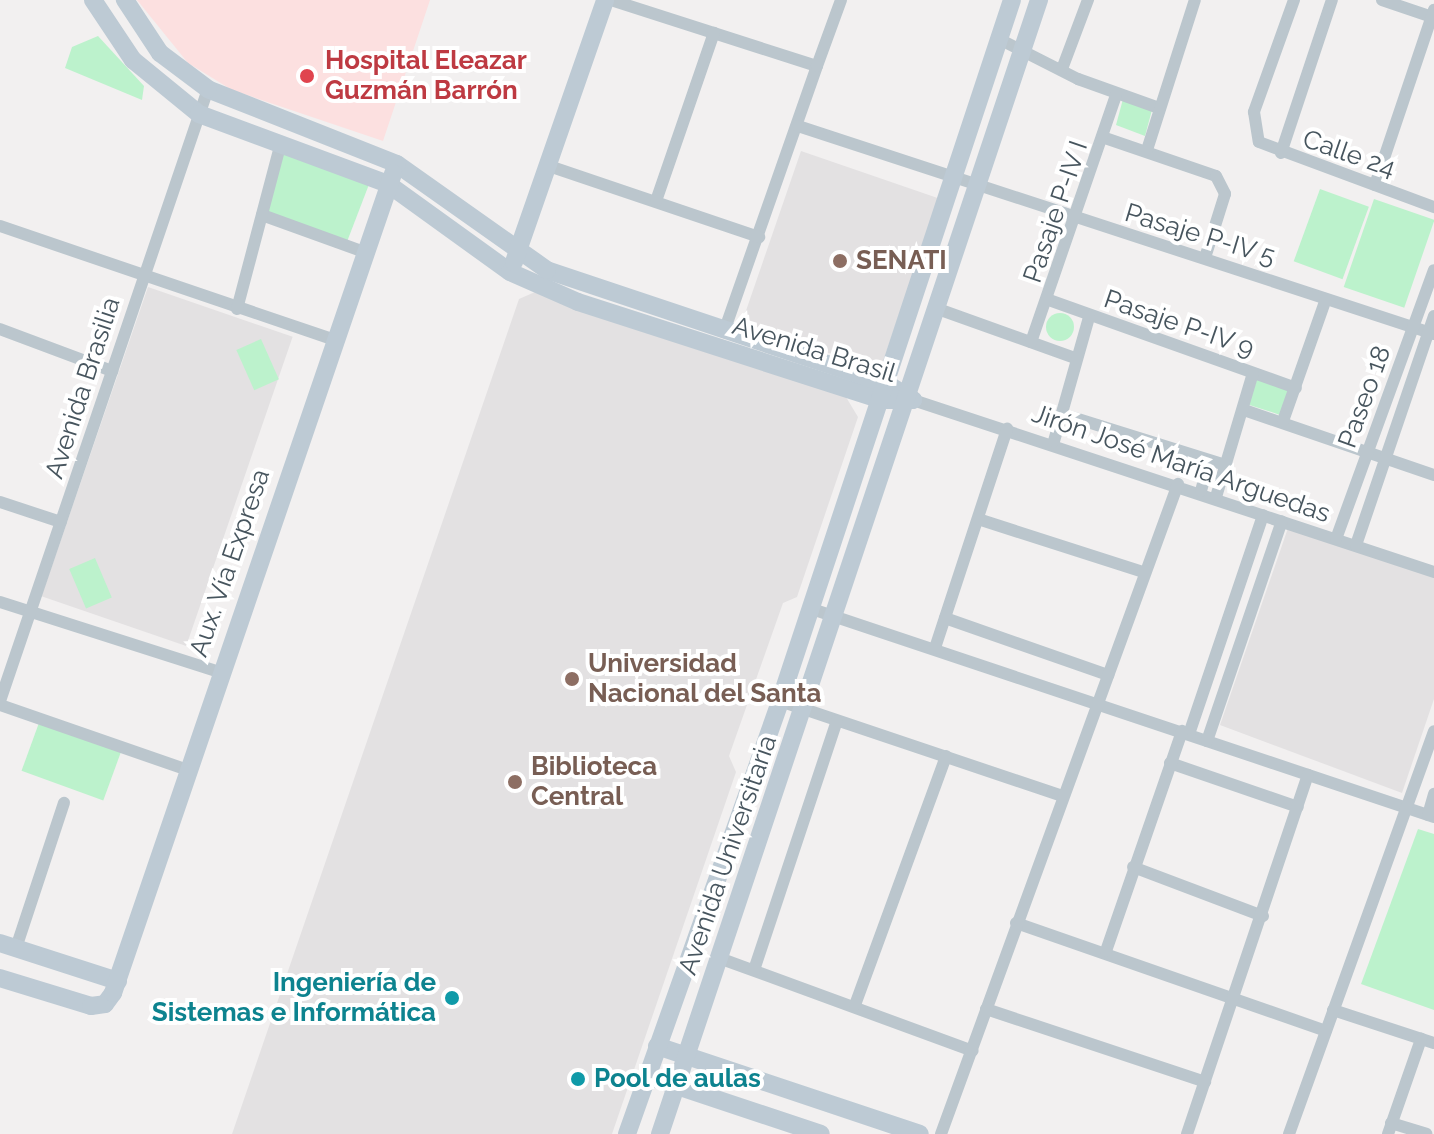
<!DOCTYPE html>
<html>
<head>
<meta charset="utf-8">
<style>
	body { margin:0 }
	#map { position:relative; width:1434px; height:1134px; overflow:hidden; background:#f2f0f0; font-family:Raleway,sans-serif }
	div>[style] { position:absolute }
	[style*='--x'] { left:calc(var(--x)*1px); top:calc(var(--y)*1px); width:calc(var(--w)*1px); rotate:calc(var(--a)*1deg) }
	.education>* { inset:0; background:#e3e1e2; transform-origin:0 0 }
	.medical>* { inset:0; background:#fce0e0 }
	.green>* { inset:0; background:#bcf2cc; transform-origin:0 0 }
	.round { border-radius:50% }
	.minor>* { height:12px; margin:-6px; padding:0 6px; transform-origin:6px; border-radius:6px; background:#bbc6cd }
	.secondary>* { height:18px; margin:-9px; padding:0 9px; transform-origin:9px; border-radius:9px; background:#bdcad4 }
	.dots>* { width:22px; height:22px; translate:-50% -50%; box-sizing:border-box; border:4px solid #fff; border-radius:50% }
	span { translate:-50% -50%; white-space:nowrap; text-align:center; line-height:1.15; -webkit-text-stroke:8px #fff; paint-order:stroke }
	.health-label { font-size:26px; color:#be3a42; font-weight:700 }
	.left { translate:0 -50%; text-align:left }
	.street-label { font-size:26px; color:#47555e }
	.education-label { font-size:26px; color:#785e54; font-weight:700 }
	.culture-label { font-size:26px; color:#0d838f; font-weight:700 }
	.right { translate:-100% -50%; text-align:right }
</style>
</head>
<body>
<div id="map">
	<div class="education">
		<i style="left:801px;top:151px;width:146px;height:182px;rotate:19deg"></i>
		<i style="left:148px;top:287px;width:153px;height:327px;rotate:19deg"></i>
		<i style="clip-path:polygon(535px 292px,846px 397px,858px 417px,797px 597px,783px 603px,729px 756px,736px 772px,612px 1134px,232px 1134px,519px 299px)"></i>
		<i style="clip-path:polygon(1288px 528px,1434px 576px,1434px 699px,1402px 793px,1220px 725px)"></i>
	</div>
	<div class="medical">
		<i style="clip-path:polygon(137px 0,430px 0,383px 141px,232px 90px,188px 63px)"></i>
	</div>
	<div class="green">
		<i style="clip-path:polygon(98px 36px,144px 86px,142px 100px,65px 68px,72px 47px)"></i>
		<i style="clip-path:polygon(1123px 99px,1152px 110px,1145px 136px,1116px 125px)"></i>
		<i style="left:283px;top:149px;width:93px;height:65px;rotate:21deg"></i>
		<i style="left:1320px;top:189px;width:52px;height:77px;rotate:20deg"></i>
		<i style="left:1374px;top:199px;width:64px;height:93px;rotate:19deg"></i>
		<i class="round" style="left:1046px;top:313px;width:28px;height:28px"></i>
		<i style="left:261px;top:339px;width:44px;height:27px;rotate:66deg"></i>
		<i style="left:1257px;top:379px;width:33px;height:27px;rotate:18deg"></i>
		<i style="left:95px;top:558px;width:43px;height:28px;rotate:67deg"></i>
		<i style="left:40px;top:720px;width:87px;height:54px;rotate:20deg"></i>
		<i style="clip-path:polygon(1418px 829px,1434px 834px,1434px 1010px,1361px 984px)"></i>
	</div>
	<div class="minor">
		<i style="--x:611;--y:0;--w:216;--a:17.8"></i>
		<i style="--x:817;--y:66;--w:282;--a:109.3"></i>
		<i style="--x:1294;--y:0;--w:119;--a:109.7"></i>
		<i style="--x:1254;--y:112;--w:30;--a:81"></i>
		<i style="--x:1259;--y:142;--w:187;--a:20.4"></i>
		<i style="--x:1382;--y:0;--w:53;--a:18.8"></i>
		<i style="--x:999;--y:39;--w:89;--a:26.9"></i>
		<i style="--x:1078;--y:79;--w:86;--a:19.7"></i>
		<i style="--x:817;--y:66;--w:70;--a:-70"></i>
		<i style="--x:1062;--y:69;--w:74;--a:-69.4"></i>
		<i style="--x:798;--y:126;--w:669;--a:18.11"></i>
		<i style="--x:1105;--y:138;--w:117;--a:18.9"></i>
		<i style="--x:1216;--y:176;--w:20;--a:63"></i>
		<i style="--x:1225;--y:194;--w:67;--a:107.4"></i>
		<i style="--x:1147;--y:150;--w:157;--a:-72.3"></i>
		<i style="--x:1281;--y:153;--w:161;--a:-71.6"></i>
		<i style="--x:549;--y:166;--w:222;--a:18.7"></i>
		<i style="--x:1375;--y:185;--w:185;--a:-71.4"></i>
		<i style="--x:656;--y:201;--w:178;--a:-71"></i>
		<i style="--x:262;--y:215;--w:109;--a:19.9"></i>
		<i style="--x:0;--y:226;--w:353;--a:18.8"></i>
		<i style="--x:1049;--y:300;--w:262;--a:19.6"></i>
		<i style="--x:237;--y:309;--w:172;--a:-75.2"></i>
		<i style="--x:938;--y:309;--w:145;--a:19.7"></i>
		<i style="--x:0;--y:329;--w:120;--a:20.6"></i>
		<i style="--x:1031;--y:342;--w:261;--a:-71"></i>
		<i style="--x:913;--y:400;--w:549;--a:18.27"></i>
		<i style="--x:1244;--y:410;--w:201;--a:18.9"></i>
		<i style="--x:1062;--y:414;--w:172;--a:17.3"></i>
		<i style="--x:1283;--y:421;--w:129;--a:-70.6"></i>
		<i style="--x:1054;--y:441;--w:129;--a:-74.2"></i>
		<i style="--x:1201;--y:491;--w:31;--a:-75"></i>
		<i style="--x:1216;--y:497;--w:129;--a:-73.4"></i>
		<i style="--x:0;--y:502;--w:64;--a:18.2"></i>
		<i style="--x:978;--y:519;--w:173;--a:17.8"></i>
		<i style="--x:1336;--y:539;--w:286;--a:-70"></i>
		<i style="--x:1356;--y:545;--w:242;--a:-71.2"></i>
		<i style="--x:0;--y:602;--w:231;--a:17.7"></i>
		<i style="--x:812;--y:609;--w:656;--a:18.49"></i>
		<i style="--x:945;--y:618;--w:173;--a:19.3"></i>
		<i style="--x:935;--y:648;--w:231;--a:-71.8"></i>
		<i style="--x:0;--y:701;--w:646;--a:-71.23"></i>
		<i style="--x:780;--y:701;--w:298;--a:18.6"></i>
		<i style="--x:0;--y:705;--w:199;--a:19.1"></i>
		<i style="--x:1189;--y:734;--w:231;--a:-71.3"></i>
		<i style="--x:1207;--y:741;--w:232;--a:-71.2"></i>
		<i style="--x:1170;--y:763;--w:135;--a:19"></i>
		<i style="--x:1428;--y:815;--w:22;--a:-74"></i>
		<i style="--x:1133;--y:867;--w:139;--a:20.7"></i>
		<i style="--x:1016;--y:923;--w:328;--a:19.2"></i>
		<i style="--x:16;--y:948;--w:153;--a:-71.7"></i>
		<i style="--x:1106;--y:951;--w:233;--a:-70.9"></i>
		<i style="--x:719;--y:958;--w:270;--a:20.1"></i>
		<i style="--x:754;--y:970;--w:262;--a:-71.6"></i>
		<i style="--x:855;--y:1005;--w:265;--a:-69.9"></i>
		<i style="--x:986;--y:1009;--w:231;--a:18.4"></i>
		<i style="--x:1333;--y:1010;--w:106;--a:18.1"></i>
		<i style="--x:1391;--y:1123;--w:37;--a:17"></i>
		<i style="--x:941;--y:1134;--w:692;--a:-69.97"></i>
		<i style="--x:1187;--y:1134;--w:379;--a:-71.4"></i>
		<i style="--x:1289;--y:1134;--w:428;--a:-70.2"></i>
		<i style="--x:1388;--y:1134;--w:101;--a:-70.8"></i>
	</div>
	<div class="secondary">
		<i style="--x:93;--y:0;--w:72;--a:56.3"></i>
		<i style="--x:133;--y:60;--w:85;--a:39.3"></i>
		<i style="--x:199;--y:114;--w:202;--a:20.3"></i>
		<i style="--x:388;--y:184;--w:150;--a:35.8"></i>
		<i style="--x:510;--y:272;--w:74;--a:23.8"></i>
		<i style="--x:578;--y:302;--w:319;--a:17.9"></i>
		<i style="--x:882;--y:400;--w:31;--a:0"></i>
		<i style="--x:913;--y:400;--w:31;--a:-148"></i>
		<i style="--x:887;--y:384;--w:359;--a:-161.5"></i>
		<i style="--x:547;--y:270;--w:184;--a:-144.8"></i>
		<i style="--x:397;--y:164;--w:203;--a:-158.4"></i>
		<i style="--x:208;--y:89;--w:60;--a:-143.1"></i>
		<i style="--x:160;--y:53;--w:64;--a:-123.4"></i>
		<i style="--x:514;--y:262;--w:277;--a:-70.8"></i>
		<i style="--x:0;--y:943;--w:124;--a:17.9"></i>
		<i style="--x:0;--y:978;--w:95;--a:17.1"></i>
		<i style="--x:91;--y:1006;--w:14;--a:-8"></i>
		<i style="--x:105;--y:1004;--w:14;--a:-54"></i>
		<i style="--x:113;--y:993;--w:866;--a:-71.13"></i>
		<i style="--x:657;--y:1046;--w:277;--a:18.5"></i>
		<i style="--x:647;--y:1076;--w:183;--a:18.4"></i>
		<i style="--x:627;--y:1134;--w:459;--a:-70.5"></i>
		<i style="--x:780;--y:701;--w:738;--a:-71.69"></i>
		<i style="--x:660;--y:1134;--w:1196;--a:-71.52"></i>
	</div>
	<div class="dots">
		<i style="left:307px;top:76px;background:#e0444e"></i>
		<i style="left:840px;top:261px;background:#8d6e63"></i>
		<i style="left:572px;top:679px;background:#8d6e63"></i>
		<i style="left:515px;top:782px;background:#8d6e63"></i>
		<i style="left:452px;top:998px;background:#0f9aa8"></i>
		<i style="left:578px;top:1079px;background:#0f9aa8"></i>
	</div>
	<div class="health-label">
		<span class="left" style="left:325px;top:76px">Hospital Eleazar<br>Guzmán Barrón</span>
	</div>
	<div class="street-label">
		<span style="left:1349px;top:154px;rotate:19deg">Calle 24</span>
		<span style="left:1056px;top:212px;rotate:-71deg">Pasaje P-IV I</span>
		<span style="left:1200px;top:235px;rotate:17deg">Pasaje P-IV 5</span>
		<span style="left:1179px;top:324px;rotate:19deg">Pasaje P-IV 9</span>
		<span style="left:814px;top:350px;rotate:17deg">Avenida Brasil</span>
		<span style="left:83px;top:388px;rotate:-72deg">Avenida Brasilia</span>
		<span style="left:1365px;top:397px;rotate:-70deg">Paseo 18</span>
		<span style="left:1181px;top:464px;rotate:19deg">Jirón José María Arguedas</span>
		<span style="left:230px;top:563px;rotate:-71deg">Aux. Vía Expresa</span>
		<span style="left:728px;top:855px;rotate:-71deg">Avenida Universitaria</span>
	</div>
	<div class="education-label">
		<span class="left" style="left:856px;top:261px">SENATI</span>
		<span class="left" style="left:588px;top:679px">Universidad<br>Nacional del Santa</span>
		<span class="left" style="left:531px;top:782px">Biblioteca<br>Central</span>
	</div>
	<div class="culture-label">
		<span class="right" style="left:436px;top:998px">Ingeniería de<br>Sistemas e Informática</span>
		<span class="left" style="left:594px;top:1079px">Pool de aulas</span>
	</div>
</div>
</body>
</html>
